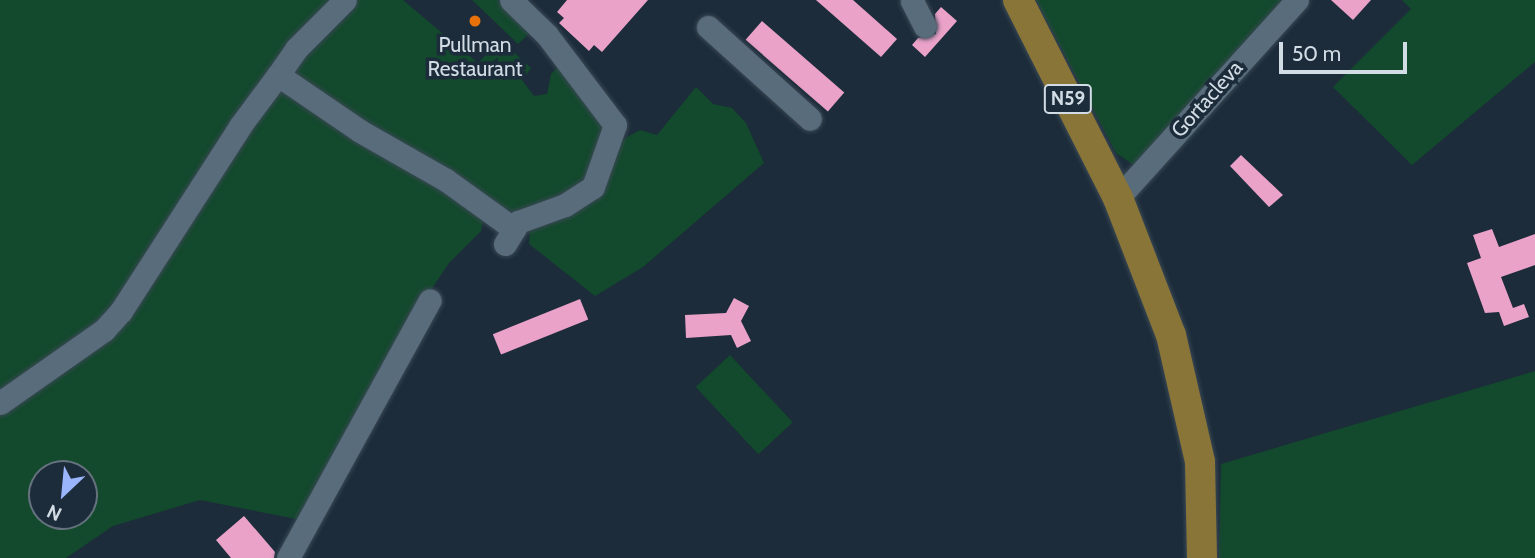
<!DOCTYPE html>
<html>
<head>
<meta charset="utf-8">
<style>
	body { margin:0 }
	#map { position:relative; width:1535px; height:558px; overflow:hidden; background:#1c2c3a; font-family:Cabin,sans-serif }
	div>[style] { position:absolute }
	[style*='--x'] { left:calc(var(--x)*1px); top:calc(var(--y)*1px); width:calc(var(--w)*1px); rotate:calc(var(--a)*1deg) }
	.green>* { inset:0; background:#13492d; transform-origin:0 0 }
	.building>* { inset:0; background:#eba2c9; transform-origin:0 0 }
	.roads { filter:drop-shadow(0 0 2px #3a4854) drop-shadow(0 0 2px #3a4854) }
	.minor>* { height:23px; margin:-11.5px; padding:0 11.5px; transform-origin:11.5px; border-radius:11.5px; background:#596c7c }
	.major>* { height:30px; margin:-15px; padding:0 15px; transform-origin:15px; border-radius:15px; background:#8a7538 }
	.dots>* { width:19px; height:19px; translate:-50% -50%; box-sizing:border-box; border:4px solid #1c2c3a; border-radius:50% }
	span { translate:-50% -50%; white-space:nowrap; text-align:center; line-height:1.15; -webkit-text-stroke:7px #1c2c3a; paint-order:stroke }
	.shield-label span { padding:2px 5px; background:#1c2c3a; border:2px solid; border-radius:5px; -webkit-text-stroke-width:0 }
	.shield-label { font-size:19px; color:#d2dce5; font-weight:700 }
	.poi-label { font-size:21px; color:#d2dce5 }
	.street-label { font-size:21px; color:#d2dce5 }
	.north { position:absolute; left:28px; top:460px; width:70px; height:70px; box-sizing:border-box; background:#1c2c3a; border:2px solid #65727e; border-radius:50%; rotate:206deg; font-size:19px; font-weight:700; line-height:28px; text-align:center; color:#d2dce5 }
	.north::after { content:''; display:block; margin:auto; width:24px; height:32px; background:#9bb5fd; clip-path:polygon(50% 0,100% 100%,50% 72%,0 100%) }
	.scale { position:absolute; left:1279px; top:42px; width:128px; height:32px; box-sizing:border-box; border:4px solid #d2dce5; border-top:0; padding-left:9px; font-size:21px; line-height:24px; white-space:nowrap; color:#d2dce5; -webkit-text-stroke:5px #1c2c3a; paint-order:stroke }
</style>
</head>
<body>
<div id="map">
	<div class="green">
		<i style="clip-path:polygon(evenodd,0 0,403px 0,478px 63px,493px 47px,502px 53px,508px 47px,531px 68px,522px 80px,534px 96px,547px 94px,551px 74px,561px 63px,602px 123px,600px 152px,577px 191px,514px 212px,504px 209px,484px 219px,481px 231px,449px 263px,421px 305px,301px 520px,200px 500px,113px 526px,66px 558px,0 558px,0 0,42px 474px,84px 474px,84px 516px,42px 516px,42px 474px)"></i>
		<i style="clip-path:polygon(472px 0,499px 0,531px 32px,518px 44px)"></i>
		<i style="clip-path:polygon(1036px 0,1288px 0,1139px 164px,1132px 164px,1116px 153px)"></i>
		<i style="clip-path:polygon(1402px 0,1535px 0,1535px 62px,1412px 165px,1333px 87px,1411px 9px)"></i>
		<i style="clip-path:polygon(696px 87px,713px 104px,732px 108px,746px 123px,764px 163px,643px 267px,595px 296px,529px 244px,530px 229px,549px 217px,627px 137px,640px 130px,657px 135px)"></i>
		<i style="left:730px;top:355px;width:92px;height:47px;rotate:47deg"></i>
		<i style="clip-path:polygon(1535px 371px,1535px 558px,1219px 558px,1221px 464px)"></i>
	</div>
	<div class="building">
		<i style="clip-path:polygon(567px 0,648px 0,602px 52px,594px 45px,589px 51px,559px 23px,564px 18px,557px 12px)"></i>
		<i style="clip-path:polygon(816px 0,853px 0,897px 39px,881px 57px)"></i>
		<i style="clip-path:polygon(1331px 0,1371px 0,1353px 20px)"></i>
		<i style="clip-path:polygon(941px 7px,957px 21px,925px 57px,912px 45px,918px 38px,936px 34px,935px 14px)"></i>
		<i style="left:762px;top:21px;width:109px;height:25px;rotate:41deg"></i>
		<i style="clip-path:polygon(1241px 155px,1283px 195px,1269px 207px,1230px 166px)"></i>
		<i style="clip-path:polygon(1492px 229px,1499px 247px,1535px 234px,1535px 265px,1501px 277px,1513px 308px,1524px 304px,1529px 317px,1504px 326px,1499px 312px,1485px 313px,1467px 263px,1481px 258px,1473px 235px)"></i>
		<i style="clip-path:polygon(734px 298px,749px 306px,741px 321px,751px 341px,737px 348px,731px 335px,686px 338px,685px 315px,726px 313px)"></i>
		<i style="left:580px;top:299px;width:22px;height:94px;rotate:68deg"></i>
		<i style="clip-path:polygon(244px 516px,275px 552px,274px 558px,231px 558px,216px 540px)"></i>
	</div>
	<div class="roads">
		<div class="minor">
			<i style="--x:912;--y:1;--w:28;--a:63"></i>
			<i style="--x:708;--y:27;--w:137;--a:42"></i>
			<i style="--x:278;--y:75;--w:32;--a:-55"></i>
			<i style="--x:296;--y:49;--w:69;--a:-45"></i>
			<i style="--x:1118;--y:198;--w:267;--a:-47.9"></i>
			<i style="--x:505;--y:244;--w:26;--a:-59"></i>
			<i style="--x:518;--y:222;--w:50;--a:-19.9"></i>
			<i style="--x:565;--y:205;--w:33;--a:-33"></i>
			<i style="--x:593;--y:187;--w:66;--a:-70.5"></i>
			<i style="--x:615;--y:125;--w:113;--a:-127.1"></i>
			<i style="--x:547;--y:35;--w:50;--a:-135.8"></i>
			<i style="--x:0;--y:403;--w:127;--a:-35.1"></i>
			<i style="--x:104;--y:330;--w:25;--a:-48"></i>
			<i style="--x:121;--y:311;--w:220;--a:-57.2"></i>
			<i style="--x:240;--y:126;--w:64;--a:-53.3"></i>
			<i style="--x:278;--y:75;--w:99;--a:34.3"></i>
			<i style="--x:360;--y:131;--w:99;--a:29.7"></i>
			<i style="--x:446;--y:180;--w:84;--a:35.8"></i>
			<i style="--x:288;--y:558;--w:294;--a:-61.2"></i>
		</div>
		<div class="major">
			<i style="--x:1018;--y:0;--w:222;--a:63.2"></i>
			<i style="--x:1118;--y:198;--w:147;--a:68.9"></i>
			<i style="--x:1171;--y:335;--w:130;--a:77.1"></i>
			<i style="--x:1200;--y:462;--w:96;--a:88.8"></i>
		</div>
	</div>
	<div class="dots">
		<i style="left:475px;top:21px;background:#e8710a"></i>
	</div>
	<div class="shield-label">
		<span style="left:1068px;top:99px">N59</span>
	</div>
	<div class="poi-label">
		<span style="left:475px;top:57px">Pullman<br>Restaurant</span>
	</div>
	<div class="street-label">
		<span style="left:1207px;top:99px;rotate:-48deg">Gortacleva</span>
	</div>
	<div class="north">N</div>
	<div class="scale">50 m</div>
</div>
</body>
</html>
